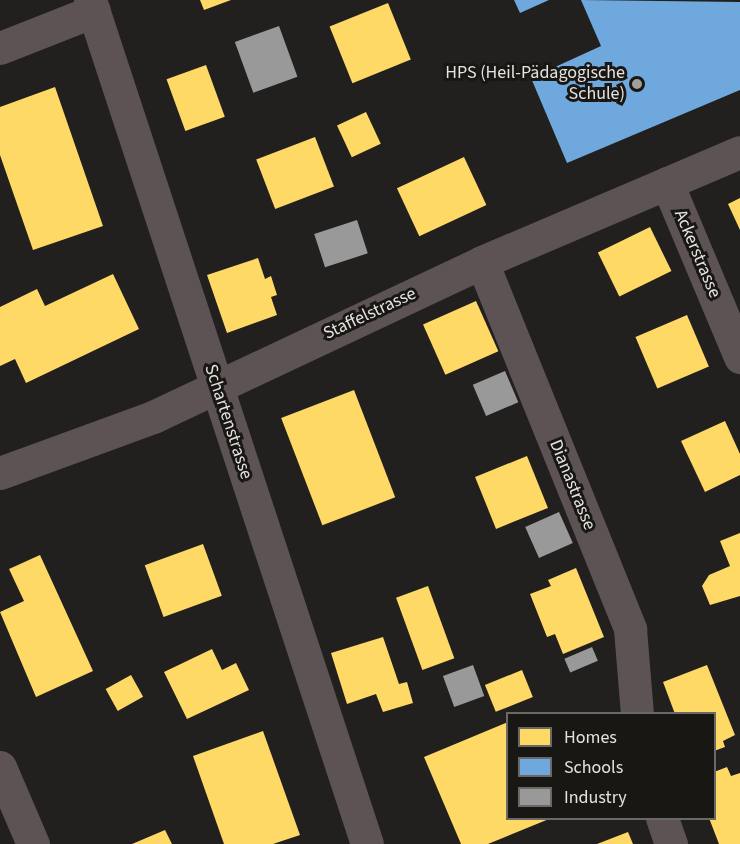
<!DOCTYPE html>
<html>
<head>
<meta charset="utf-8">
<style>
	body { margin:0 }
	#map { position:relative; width:740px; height:844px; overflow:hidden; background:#21201e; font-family:"Source Sans 3",sans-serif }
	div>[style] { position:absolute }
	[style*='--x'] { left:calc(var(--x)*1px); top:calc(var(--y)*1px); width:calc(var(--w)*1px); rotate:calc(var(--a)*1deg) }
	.homes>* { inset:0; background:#ffd966; transform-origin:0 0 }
	.schools>* { inset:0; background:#6fa8dc }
	.industry>* { inset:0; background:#999; transform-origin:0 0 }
	.minor>* { height:33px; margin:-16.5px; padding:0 16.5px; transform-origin:16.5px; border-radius:16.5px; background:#5d5354 }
	.dots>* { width:16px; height:16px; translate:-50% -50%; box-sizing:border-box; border:3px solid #191714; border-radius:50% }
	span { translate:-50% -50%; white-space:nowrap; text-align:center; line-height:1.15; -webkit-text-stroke:6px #191714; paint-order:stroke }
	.poi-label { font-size:18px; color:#e4e3e0 }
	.right { translate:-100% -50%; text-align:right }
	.street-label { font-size:18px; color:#e4e3e0 }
	.legend { position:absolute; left:506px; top:712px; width:210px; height:108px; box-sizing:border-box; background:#191714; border:2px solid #6a6966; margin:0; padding:8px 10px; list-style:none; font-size:18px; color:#e4e3e0 }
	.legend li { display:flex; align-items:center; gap:12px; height:30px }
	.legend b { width:30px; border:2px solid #6a6966 }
</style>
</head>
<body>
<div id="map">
	<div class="homes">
		<i style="clip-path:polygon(200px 0,231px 0,204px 10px)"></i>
		<i style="left:388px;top:3px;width:61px;height:63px;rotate:68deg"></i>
		<i style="left:206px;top:65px;width:55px;height:42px;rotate:70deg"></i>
		<i style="clip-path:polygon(55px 87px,103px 226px,33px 250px,0 155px,0 107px)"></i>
		<i style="left:366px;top:112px;width:35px;height:32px;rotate:65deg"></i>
		<i style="left:315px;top:137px;width:53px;height:63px;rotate:69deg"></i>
		<i style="left:464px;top:157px;width:53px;height:74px;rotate:65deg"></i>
		<i style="clip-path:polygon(740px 198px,740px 230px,728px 204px)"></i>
		<i style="left:650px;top:227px;width:49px;height:58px;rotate:64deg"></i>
		<i style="clip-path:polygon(258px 258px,265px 279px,271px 276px,277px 295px,271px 297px,277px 315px,227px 333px,207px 275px)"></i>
		<i style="clip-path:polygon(113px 274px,139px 329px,26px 383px,15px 359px,0 366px,0 307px,37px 289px,45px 306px)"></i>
		<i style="left:476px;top:301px;width:55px;height:58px;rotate:66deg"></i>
		<i style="left:687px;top:315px;width:56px;height:56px;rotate:67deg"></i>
		<i style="left:354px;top:390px;width:115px;height:78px;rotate:69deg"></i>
		<i style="clip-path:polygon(725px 421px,740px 454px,740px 475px,705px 492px,681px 441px)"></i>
		<i style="left:527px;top:456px;width:56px;height:56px;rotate:68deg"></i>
		<i style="clip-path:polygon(740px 533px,740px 596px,710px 605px,702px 586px,709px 575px,730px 566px,720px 541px)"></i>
		<i style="left:203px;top:544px;width:55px;height:62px;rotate:70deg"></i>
		<i style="clip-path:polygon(40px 555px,93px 671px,36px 697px,0 612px,24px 601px,9px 569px)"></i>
		<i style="clip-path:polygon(576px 568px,604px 637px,563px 654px,555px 634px,547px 637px,530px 594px,551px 586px,548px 580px)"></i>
		<i style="left:428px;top:586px;width:77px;height:34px;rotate:70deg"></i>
		<i style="clip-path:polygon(383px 637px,399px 684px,407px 682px,413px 703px,383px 712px,376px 694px,347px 704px,331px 653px)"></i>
		<i style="clip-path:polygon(212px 649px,222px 670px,236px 663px,249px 690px,187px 719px,164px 672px)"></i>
		<i style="clip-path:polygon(707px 665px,735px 735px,723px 741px,725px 747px,714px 751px,714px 714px,675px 714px,663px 682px)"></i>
		<i style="left:522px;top:670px;width:29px;height:40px;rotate:68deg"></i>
		<i style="left:131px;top:675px;width:25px;height:29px;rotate:61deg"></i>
		<i style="clip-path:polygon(508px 722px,508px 818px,549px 819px,488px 844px,461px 844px,424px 757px)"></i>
		<i style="clip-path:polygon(263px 731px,300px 835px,273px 844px,224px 844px,193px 756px)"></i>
		<i style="clip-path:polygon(727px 767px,731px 776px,740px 773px,740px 844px,719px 844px,709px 818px,714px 818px,714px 772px)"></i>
		<i style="clip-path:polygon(165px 830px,172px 844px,132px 844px)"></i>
		<i style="clip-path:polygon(628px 832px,633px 844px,597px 844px)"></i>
	</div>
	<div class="schools">
		<i style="clip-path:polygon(514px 0,549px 0,520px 13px)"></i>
		<i style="clip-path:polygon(581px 0,740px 2px,740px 90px,567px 163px,531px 78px,601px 46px)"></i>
	</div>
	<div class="industry">
		<i style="left:279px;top:26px;width:54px;height:47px;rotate:70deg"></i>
		<i style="left:357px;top:220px;width:35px;height:45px;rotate:72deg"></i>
		<i style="left:505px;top:371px;width:34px;height:35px;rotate:67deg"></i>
		<i style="left:559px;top:512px;width:34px;height:37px;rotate:66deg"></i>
		<i style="left:592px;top:647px;width:15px;height:30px;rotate:67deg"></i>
		<i style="left:473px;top:665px;width:33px;height:32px;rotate:70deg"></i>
	</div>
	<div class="minor">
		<i style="--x:90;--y:0;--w:888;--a:71.83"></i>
		<i style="--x:0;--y:48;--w:101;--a:-21.5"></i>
		<i style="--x:667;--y:183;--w:189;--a:67.2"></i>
		<i style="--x:482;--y:262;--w:396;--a:68"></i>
		<i style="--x:630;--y:629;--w:85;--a:85.3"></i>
		<i style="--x:0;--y:473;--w:163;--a:-20.1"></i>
		<i style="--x:153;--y:417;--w:364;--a:-25.2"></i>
		<i style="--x:482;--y:262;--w:280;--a:-23.1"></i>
		<i style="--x:0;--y:767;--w:84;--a:66.8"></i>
		<i style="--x:662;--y:818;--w:28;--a:71"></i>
	</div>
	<div class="dots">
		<i style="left:637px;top:84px;background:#a09f9c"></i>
	</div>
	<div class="poi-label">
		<span class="right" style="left:625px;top:84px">HPS (Heil-Pädagogische<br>Schule)</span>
	</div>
	<div class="street-label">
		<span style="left:697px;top:254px;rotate:67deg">Ackerstrasse</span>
		<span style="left:370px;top:314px;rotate:-25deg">Staffelstrasse</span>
		<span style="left:228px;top:422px;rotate:72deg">Schartenstrasse</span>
		<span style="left:572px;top:485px;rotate:68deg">Dianastrasse</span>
	</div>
	<ul class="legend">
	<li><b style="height:16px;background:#ffd966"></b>Homes</li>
	<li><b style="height:16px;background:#6fa8dc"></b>Schools</li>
	<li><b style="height:16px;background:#999"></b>Industry</li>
	</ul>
</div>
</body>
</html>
